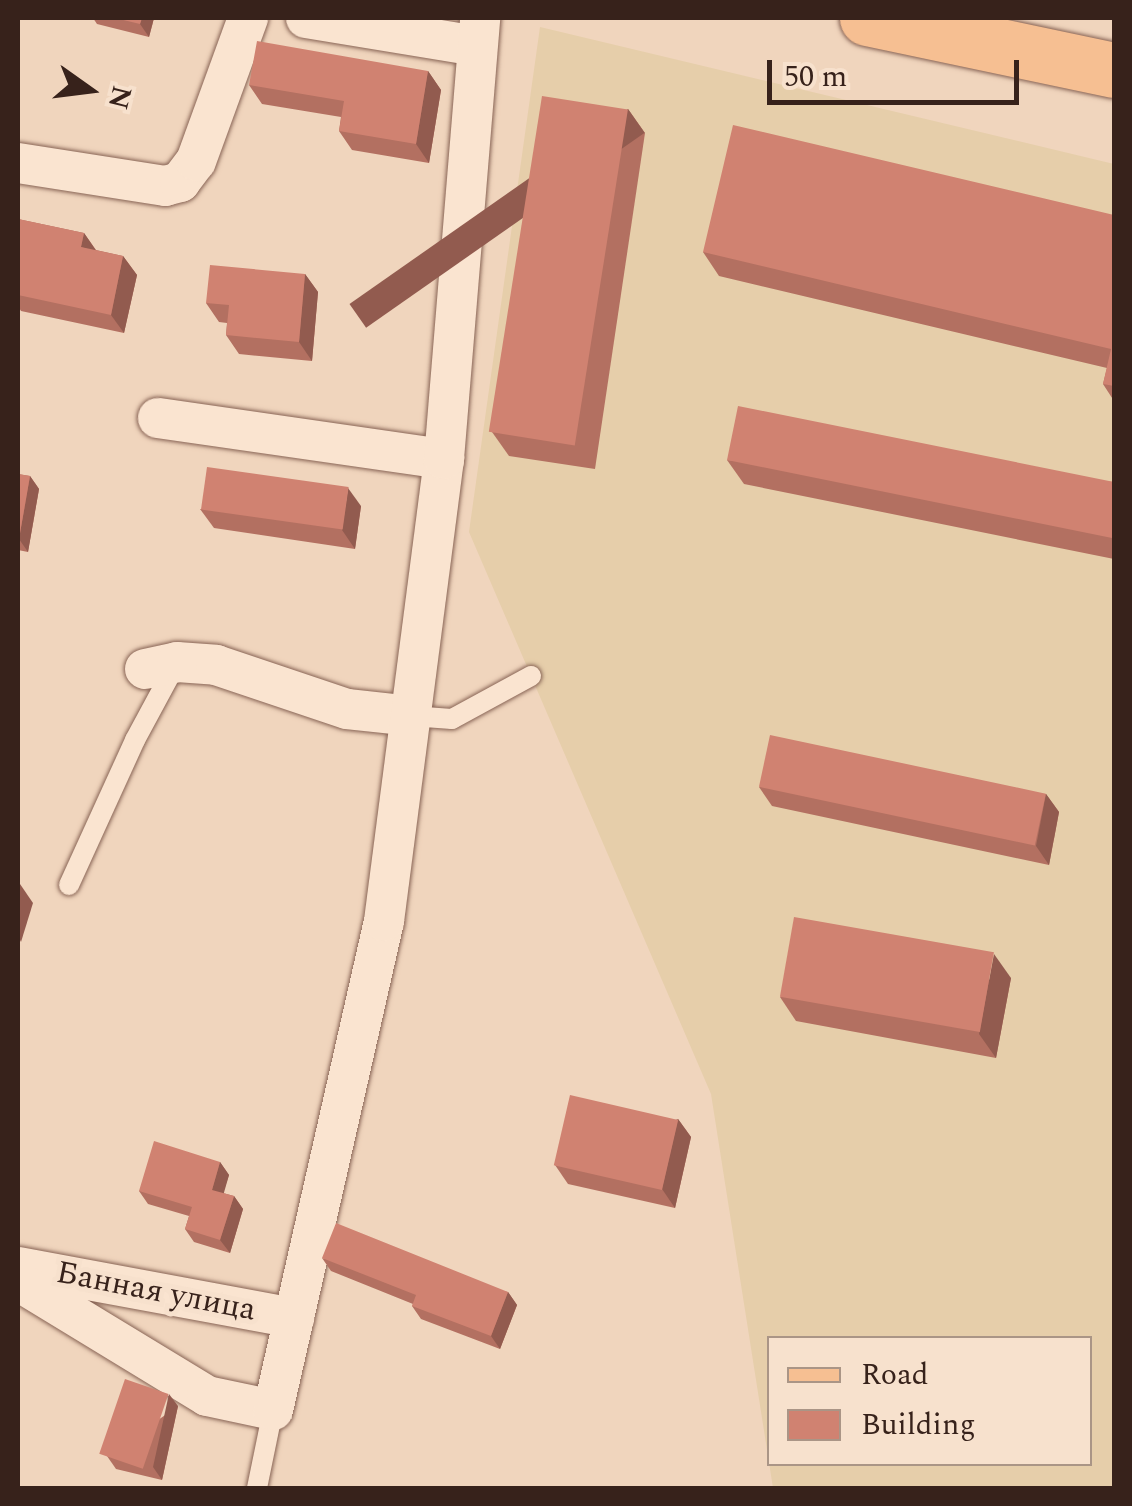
<!DOCTYPE html>
<html>
<head>
<meta charset="utf-8">
<style>
	body { margin:0 }
	#map { position:relative; width:1132px; height:1506px; overflow:hidden; background:#f0d5bd; font-family:Spectral,serif }
	div>[style] { position:absolute }
	[style*='--x'] { left:calc(var(--x)*1px); top:calc(var(--y)*1px); width:calc(var(--w)*1px); rotate:calc(var(--a)*1deg) }
	.farmland>* { inset:0; background:#e6ceaa }
	.roads { filter:drop-shadow(0 0 2px #886455) drop-shadow(0 0 2px #886455) }
	.service>* { height:20px; margin:-10px; padding:0 10px; transform-origin:10px; border-radius:10px; background:#fae4d0 }
	.minor>* { height:40px; margin:-20px; padding:0 20px; transform-origin:20px; border-radius:20px; background:#fae4d0 }
	.primary>* { height:55px; margin:-27.5px; padding:0 27.5px; transform-origin:27.5px; border-radius:27.5px; background:#f6bf92 }
	.wall>* { inset:0; background:#b37061 }
	.shaded-wall>* { inset:0; background:#925b4f; transform-origin:0 0 }
	.building>* { inset:0; background:#d08271; transform-origin:0 0 }
	span { translate:-50% -50%; white-space:nowrap; text-align:center; line-height:1.15; -webkit-text-stroke:10px #f7e1cd; paint-order:stroke }
	.street-label { font-size:32px; color:#37221b }
	.frame { position:absolute; inset:0; border:20px solid #37221b; pointer-events:none }
	.legend { position:absolute; left:767px; top:1336px; width:325px; height:130px; box-sizing:border-box; background:#f7e1cd; border:2px solid #aa9586; margin:0; padding:12px 18px; list-style:none; font-size:30px; color:#37221b }
	.legend li { display:flex; align-items:center; gap:20px; height:50px }
	.legend b { width:50px; border:2px solid #aa9586 }
	.north { position:absolute; left:40px; top:40px; width:100px; height:100px; -webkit-text-stroke:8px #f7e1cd; paint-order:stroke; rotate:104deg; font-size:28px; font-weight:700; line-height:40px; text-align:center; color:#37221b }
	.north::after { content:''; display:block; margin:auto; width:35px; height:45px; background:#37221b; clip-path:polygon(50% 0,100% 100%,50% 72%,0 100%) }
	.scale { position:absolute; left:767px; top:60px; width:252px; height:45px; box-sizing:border-box; border:5px solid #37221b; border-top:0; padding-left:12px; font-size:30px; line-height:35px; white-space:nowrap; color:#37221b; -webkit-text-stroke:8px #f7e1cd; paint-order:stroke }
</style>
</head>
<body>
<div id="map">
	<div class="farmland">
		<i style="clip-path:polygon(evenodd,540px 27px,1114px 164px,1114px 1488px,773px 1488px,711px 1094px,469px 532px,540px 27px,770px 1338px,1090px 1338px,1090px 1464px,770px 1464px,770px 1338px)"></i>
	</div>
	<div class="roads">
		<div class="service">
			<i style="--x:411;--y:716;--w:41;--a:4.2"></i>
			<i style="--x:452;--y:719;--w:90;--a:-28.6"></i>
			<i style="--x:69;--y:885;--w:159;--a:-65.5"></i>
			<i style="--x:135;--y:740;--w:89;--a:-61.7"></i>
			<i style="--x:257;--y:1488;--w:80;--a:-78.4"></i>
		</div>
		<div class="minor">
			<i style="--x:306;--y:18;--w:173;--a:9.3"></i>
			<i style="--x:18;--y:163;--w:149;--a:8.9"></i>
			<i style="--x:165;--y:186;--w:16;--a:-15"></i>
			<i style="--x:180;--y:182;--w:26;--a:-53"></i>
			<i style="--x:196;--y:161;--w:152;--a:-70"></i>
			<i style="--x:158;--y:418;--w:289;--a:8.2"></i>
			<i style="--x:145;--y:669;--w:33;--a:-12"></i>
			<i style="--x:177;--y:662;--w:39;--a:4"></i>
			<i style="--x:216;--y:665;--w:138;--a:18.6"></i>
			<i style="--x:347;--y:709;--w:64;--a:6.2"></i>
			<i style="--x:18;--y:1267;--w:281;--a:10.5"></i>
			<i style="--x:18;--y:1281;--w:221;--a:31.3"></i>
			<i style="--x:207;--y:1396;--w:67;--a:12"></i>
			<i style="--x:273;--y:1410;--w:501;--a:-77.21"></i>
			<i style="--x:384;--y:921;--w:466;--a:-82.6"></i>
			<i style="--x:444;--y:459;--w:442;--a:-85.3"></i>
		</div>
		<div class="primary">
			<i style="--x:867;--y:18;--w:252;--a:11.9"></i>
		</div>
	</div>
	<div class="wall">
		<i style="clip-path:polygon(93px 18px,154px 18px,149px 37px,97px 24px)"></i>
		<i style="clip-path:polygon(428px 71px,441px 90px,429px 163px,352px 150px,339px 131px,341px 117px,262px 104px,249px 85px)"></i>
		<i style="clip-path:polygon(628px 109px,645px 133px,595px 469px,509px 456px,492px 432px)"></i>
		<i style="clip-path:polygon(1114px 215px,1114px 401px,1103px 384px,1107px 368px,719px 276px,703px 252px)"></i>
		<i style="clip-path:polygon(18px 219px,84px 233px,96px 250px,123px 256px,137px 275px,124px 333px,21px 311px,18px 306px)"></i>
		<i style="clip-path:polygon(305px 274px,318px 292px,312px 361px,239px 354px,226px 335px,227px 323px,219px 322px,206px 303px)"></i>
		<i style="clip-path:polygon(727px 460px,1114px 482px,1114px 559px,744px 484px)"></i>
		<i style="clip-path:polygon(18px 474px,30px 476px,39px 489px,28px 552px,18px 550px)"></i>
		<i style="clip-path:polygon(361px 506px,355px 549px,214px 528px,200px 509px)"></i>
		<i style="clip-path:polygon(759px 787px,1046px 794px,1059px 812px,1049px 865px,772px 806px)"></i>
		<i style="clip-path:polygon(1011px 978px,996px 1058px,796px 1021px,780px 997px)"></i>
		<i style="clip-path:polygon(678px 1119px,691px 1137px,675px 1208px,568px 1184px,555px 1165px)"></i>
		<i style="clip-path:polygon(220px 1162px,229px 1175px,223px 1193px,234px 1196px,243px 1209px,230px 1253px,194px 1242px,185px 1229px,189px 1216px,148px 1204px,139px 1191px)"></i>
		<i style="clip-path:polygon(322px 1258px,508px 1292px,517px 1305px,500px 1349px,421px 1319px,412px 1306px,413px 1304px,331px 1271px)"></i>
		<i style="clip-path:polygon(178px 1406px,162px 1480px,116px 1469px,107px 1456px)"></i>
	</div>
	<div class="shaded-wall">
		<i style="clip-path:polygon(142px 18px,154px 18px,149px 37px,140px 24px)"></i>
		<i style="clip-path:polygon(428px 71px,441px 90px,429px 163px,416px 144px)"></i>
		<i style="left:628px;top:109px;width:29px;height:340px;rotate:55deg"></i>
		<i style="clip-path:polygon(84px 233px,97px 252px,81px 247px)"></i>
		<i style="clip-path:polygon(123px 256px,137px 275px,124px 333px,111px 315px)"></i>
		<i style="clip-path:polygon(305px 274px,318px 292px,312px 361px,299px 342px)"></i>
		<i style="clip-path:polygon(30px 476px,39px 489px,28px 552px,19px 539px)"></i>
		<i style="clip-path:polygon(348px 488px,361px 506px,355px 549px,342px 530px)"></i>
		<i style="clip-path:polygon(1046px 794px,1059px 812px,1049px 865px,1036px 846px)"></i>
		<i style="clip-path:polygon(20px 884px,33px 903px,21px 942px,18px 936px,18px 893px)"></i>
		<i style="clip-path:polygon(994px 954px,1011px 978px,996px 1058px,979px 1034px)"></i>
		<i style="clip-path:polygon(678px 1119px,691px 1137px,675px 1208px,662px 1189px)"></i>
		<i style="clip-path:polygon(220px 1162px,229px 1175px,221px 1203px,212px 1190px)"></i>
		<i style="clip-path:polygon(234px 1196px,243px 1209px,230px 1253px,220px 1240px)"></i>
		<i style="clip-path:polygon(508px 1292px,517px 1305px,500px 1349px,491px 1336px)"></i>
		<i style="clip-path:polygon(169px 1394px,178px 1406px,162px 1480px,153px 1467px)"></i>
	</div>
	<div class="building">
		<i style="clip-path:polygon(115px 18px,142px 18px,140px 24px)"></i>
		<i style="clip-path:polygon(257px 41px,428px 71px,416px 144px,339px 131px,344px 101px,249px 85px)"></i>
		<i style="left:542px;top:96px;width:87px;height:340px;rotate:9deg"></i>
		<i style="clip-path:polygon(733px 125px,1114px 215px,1114px 386px,1103px 384px,1111px 349px,703px 252px)"></i>
		<i style="clip-path:polygon(18px 219px,84px 233px,81px 247px,123px 256px,111px 315px,18px 295px)"></i>
		<i style="clip-path:polygon(210px 265px,305px 274px,299px 342px,226px 335px,229px 305px,206px 303px)"></i>
		<i style="clip-path:polygon(738px 406px,1114px 482px,1114px 526px,1112px 538px,727px 460px)"></i>
		<i style="left:207px;top:467px;width:143px;height:43px;rotate:8deg"></i>
		<i style="clip-path:polygon(18px 474px,30px 476px,19px 539px,18px 539px)"></i>
		<i style="left:770px;top:735px;width:282px;height:53px;rotate:12deg"></i>
		<i style="left:794px;top:917px;width:203px;height:81px;rotate:10deg"></i>
		<i style="left:570px;top:1095px;width:111px;height:72px;rotate:13deg"></i>
		<i style="clip-path:polygon(154px 1141px,220px 1162px,212px 1190px,234px 1196px,220px 1240px,185px 1229px,192px 1207px,139px 1191px)"></i>
		<i style="clip-path:polygon(336px 1223px,508px 1292px,491px 1336px,412px 1306px,416px 1295px,322px 1258px)"></i>
		<i style="left:125px;top:1379px;width:46px;height:79px;rotate:19deg"></i>
	</div>
	<div class="street-label">
		<span style="left:156px;top:1292px;rotate:11deg">Банная улица</span>
	</div>
	<div class="frame"></div>
	<ul class="legend">
	<li><b style="height:12px;background:#f6bf92"></b>Road</li>
	<li><b style="height:28px;background:#d08271"></b>Building</li>
	</ul>
	<div class="north">N</div>
	<div class="scale">50 m</div>
</div>
</body>
</html>
